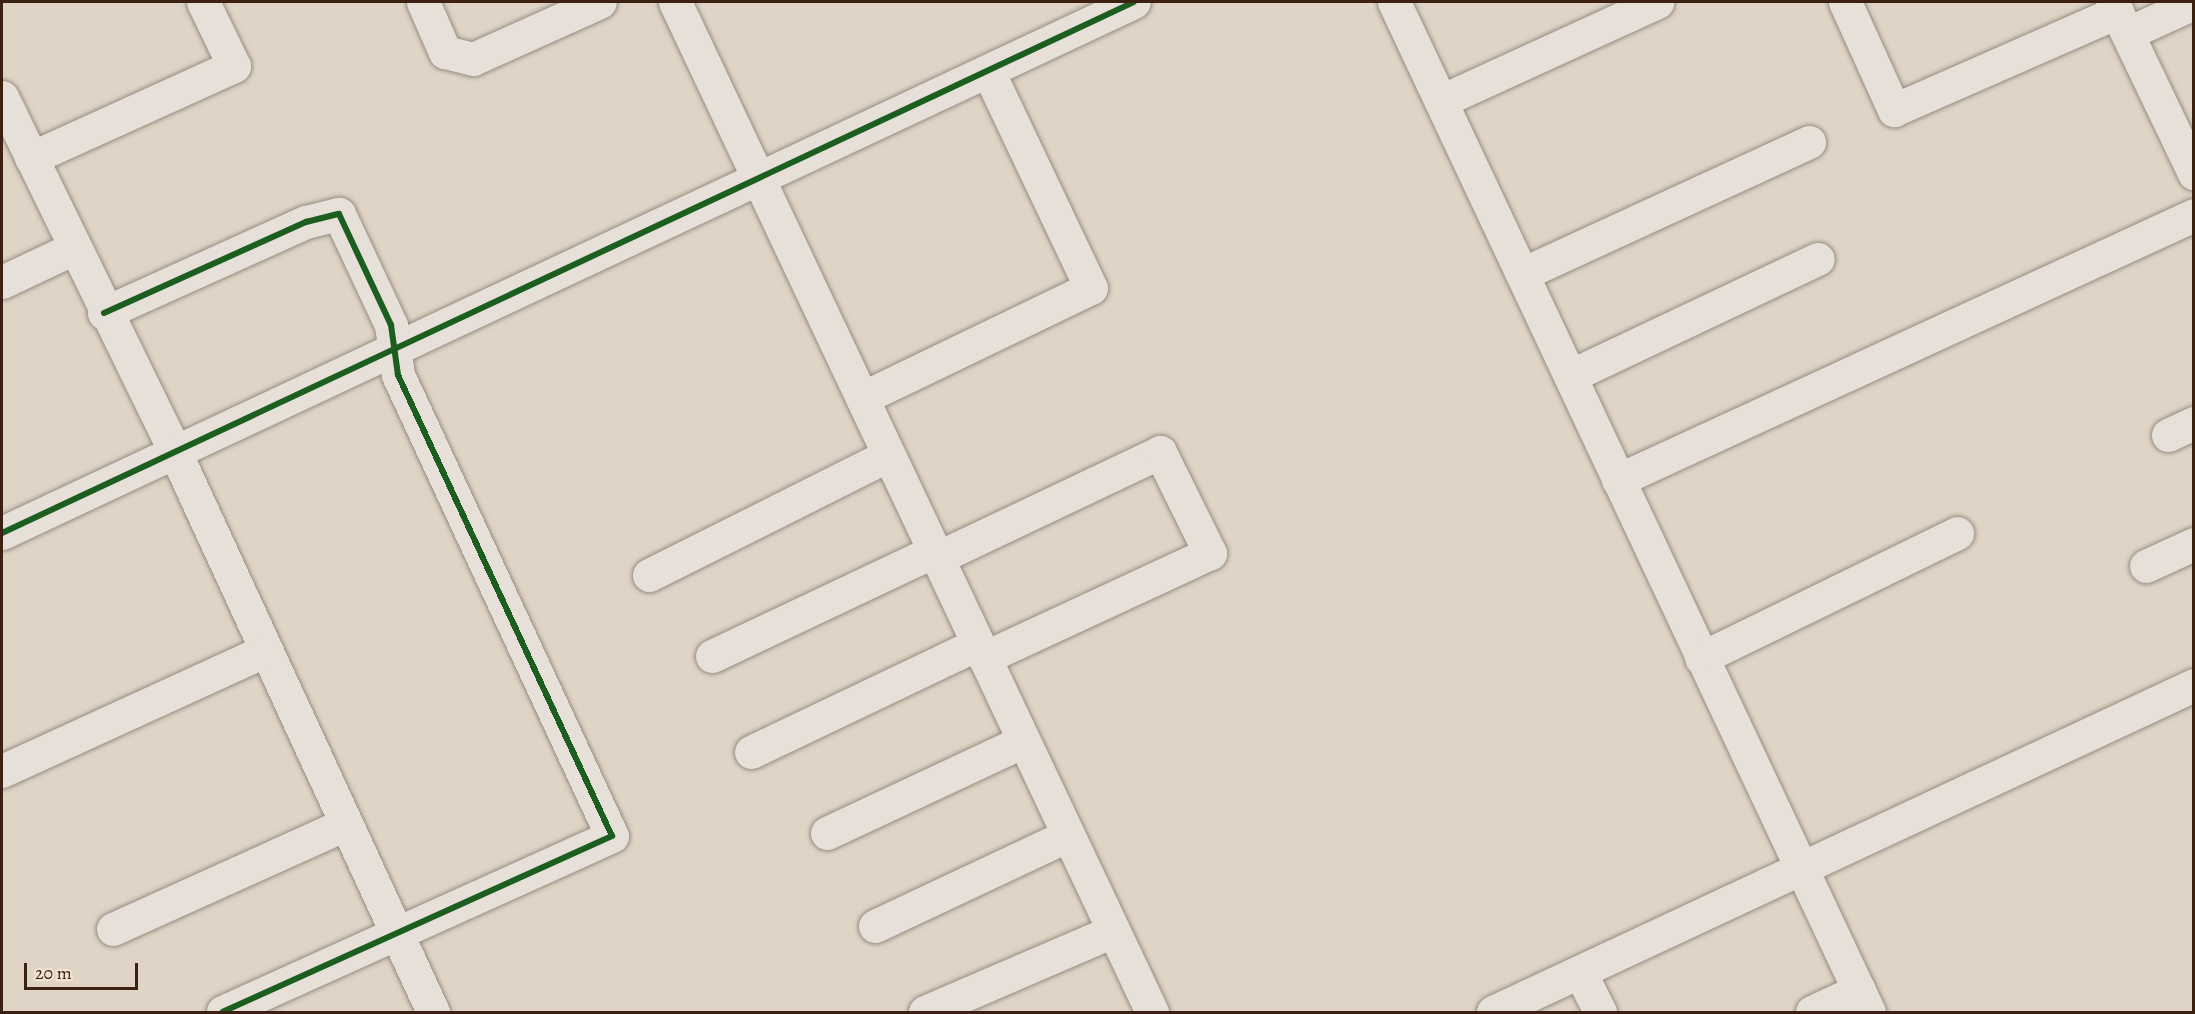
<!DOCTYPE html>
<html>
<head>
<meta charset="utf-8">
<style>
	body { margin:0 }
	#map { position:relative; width:2195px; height:1014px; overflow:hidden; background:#dfd4c5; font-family:Alegreya,serif }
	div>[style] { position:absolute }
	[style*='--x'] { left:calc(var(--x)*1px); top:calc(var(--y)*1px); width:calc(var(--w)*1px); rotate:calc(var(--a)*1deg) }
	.roads { filter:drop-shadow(0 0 2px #968c81) drop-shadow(0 0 2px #968c81) }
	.minor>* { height:33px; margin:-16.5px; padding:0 16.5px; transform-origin:16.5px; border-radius:16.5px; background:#e6e0d9 }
	.cycleway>* { height:6px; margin:-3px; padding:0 3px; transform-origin:3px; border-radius:3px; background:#1b5e20 }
	span { translate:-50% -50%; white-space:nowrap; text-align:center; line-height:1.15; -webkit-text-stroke:5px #f1e4d2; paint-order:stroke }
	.frame { position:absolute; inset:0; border:3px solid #3c2012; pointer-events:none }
	.scale { position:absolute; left:24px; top:963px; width:114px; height:27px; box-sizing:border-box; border:3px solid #3c2012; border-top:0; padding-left:8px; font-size:18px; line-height:21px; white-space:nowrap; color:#3c2012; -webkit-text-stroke:4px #f1e4d2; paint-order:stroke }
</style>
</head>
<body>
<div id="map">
	<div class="roads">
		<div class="minor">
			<i style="--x:423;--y:2;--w:55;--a:66.3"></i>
			<i style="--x:445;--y:52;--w:29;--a:14"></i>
			<i style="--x:473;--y:59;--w:139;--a:-24.2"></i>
			<i style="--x:675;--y:2;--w:1117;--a:64.72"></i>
			<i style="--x:1394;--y:2;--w:1116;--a:64.81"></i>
			<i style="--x:1845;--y:2;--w:119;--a:65.6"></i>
			<i style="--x:1894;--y:110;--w:244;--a:-23.7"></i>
			<i style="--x:2112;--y:2;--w:190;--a:64.4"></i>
			<i style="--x:2128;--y:33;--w:72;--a:-24.4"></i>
			<i style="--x:2;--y:97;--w:395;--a:64"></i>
			<i style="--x:175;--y:452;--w:617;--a:65.26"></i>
			<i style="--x:1441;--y:101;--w:238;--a:-24.6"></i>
			<i style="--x:31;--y:158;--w:223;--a:-24.4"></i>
			<i style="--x:234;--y:66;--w:71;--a:-115.8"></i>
			<i style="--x:1522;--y:274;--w:316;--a:-24.7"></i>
			<i style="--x:2;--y:282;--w:80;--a:-25.3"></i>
			<i style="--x:104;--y:313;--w:222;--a:-24.3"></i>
			<i style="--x:306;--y:222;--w:34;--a:-14"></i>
			<i style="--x:339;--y:214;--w:123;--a:64.9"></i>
			<i style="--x:391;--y:325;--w:50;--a:82"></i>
			<i style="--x:398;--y:375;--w:508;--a:65.1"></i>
			<i style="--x:612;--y:836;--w:427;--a:155.7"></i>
			<i style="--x:1570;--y:376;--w:274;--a:-25.3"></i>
			<i style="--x:862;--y:398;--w:254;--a:-25.7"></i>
			<i style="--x:1091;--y:288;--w:240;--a:-115.4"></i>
			<i style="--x:2168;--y:435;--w:29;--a:-25"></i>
			<i style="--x:1618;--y:480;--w:634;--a:-24.71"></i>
			<i style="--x:2;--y:533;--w:1250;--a:-25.13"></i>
			<i style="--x:937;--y:558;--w:247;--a:-25.4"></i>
			<i style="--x:1160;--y:452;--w:113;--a:63.7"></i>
			<i style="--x:1210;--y:553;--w:249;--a:155.1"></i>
			<i style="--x:2146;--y:566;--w:53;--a:-24.6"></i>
			<i style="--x:649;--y:575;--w:268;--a:-26.6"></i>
			<i style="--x:712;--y:656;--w:246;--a:-25.3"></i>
			<i style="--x:1701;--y:658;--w:285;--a:-26"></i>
			<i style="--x:751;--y:752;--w:250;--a:-25.5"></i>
			<i style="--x:2;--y:771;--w:290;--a:-24.6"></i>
			<i style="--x:827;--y:833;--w:217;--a:-25.1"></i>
			<i style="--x:875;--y:926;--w:213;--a:-25.2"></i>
			<i style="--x:113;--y:929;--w:256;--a:-24.3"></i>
			<i style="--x:1580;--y:972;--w:45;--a:63.4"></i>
			<i style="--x:925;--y:1012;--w:205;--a:-23.3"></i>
			<i style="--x:1493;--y:1012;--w:774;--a:-25.01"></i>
			<i style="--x:1812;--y:1012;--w:52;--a:-25.1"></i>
		</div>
	</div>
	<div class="cycleway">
		<i style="--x:104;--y:313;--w:222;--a:-24.3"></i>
		<i style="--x:306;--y:222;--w:34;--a:-14"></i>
		<i style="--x:339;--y:214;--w:123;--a:64.9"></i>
		<i style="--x:391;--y:325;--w:50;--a:82"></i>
		<i style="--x:398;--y:375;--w:508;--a:65.1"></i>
		<i style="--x:612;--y:836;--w:427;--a:155.7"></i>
		<i style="--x:2;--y:533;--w:1250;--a:-25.13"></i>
	</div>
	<div class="frame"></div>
	<div class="scale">20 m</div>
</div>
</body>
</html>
